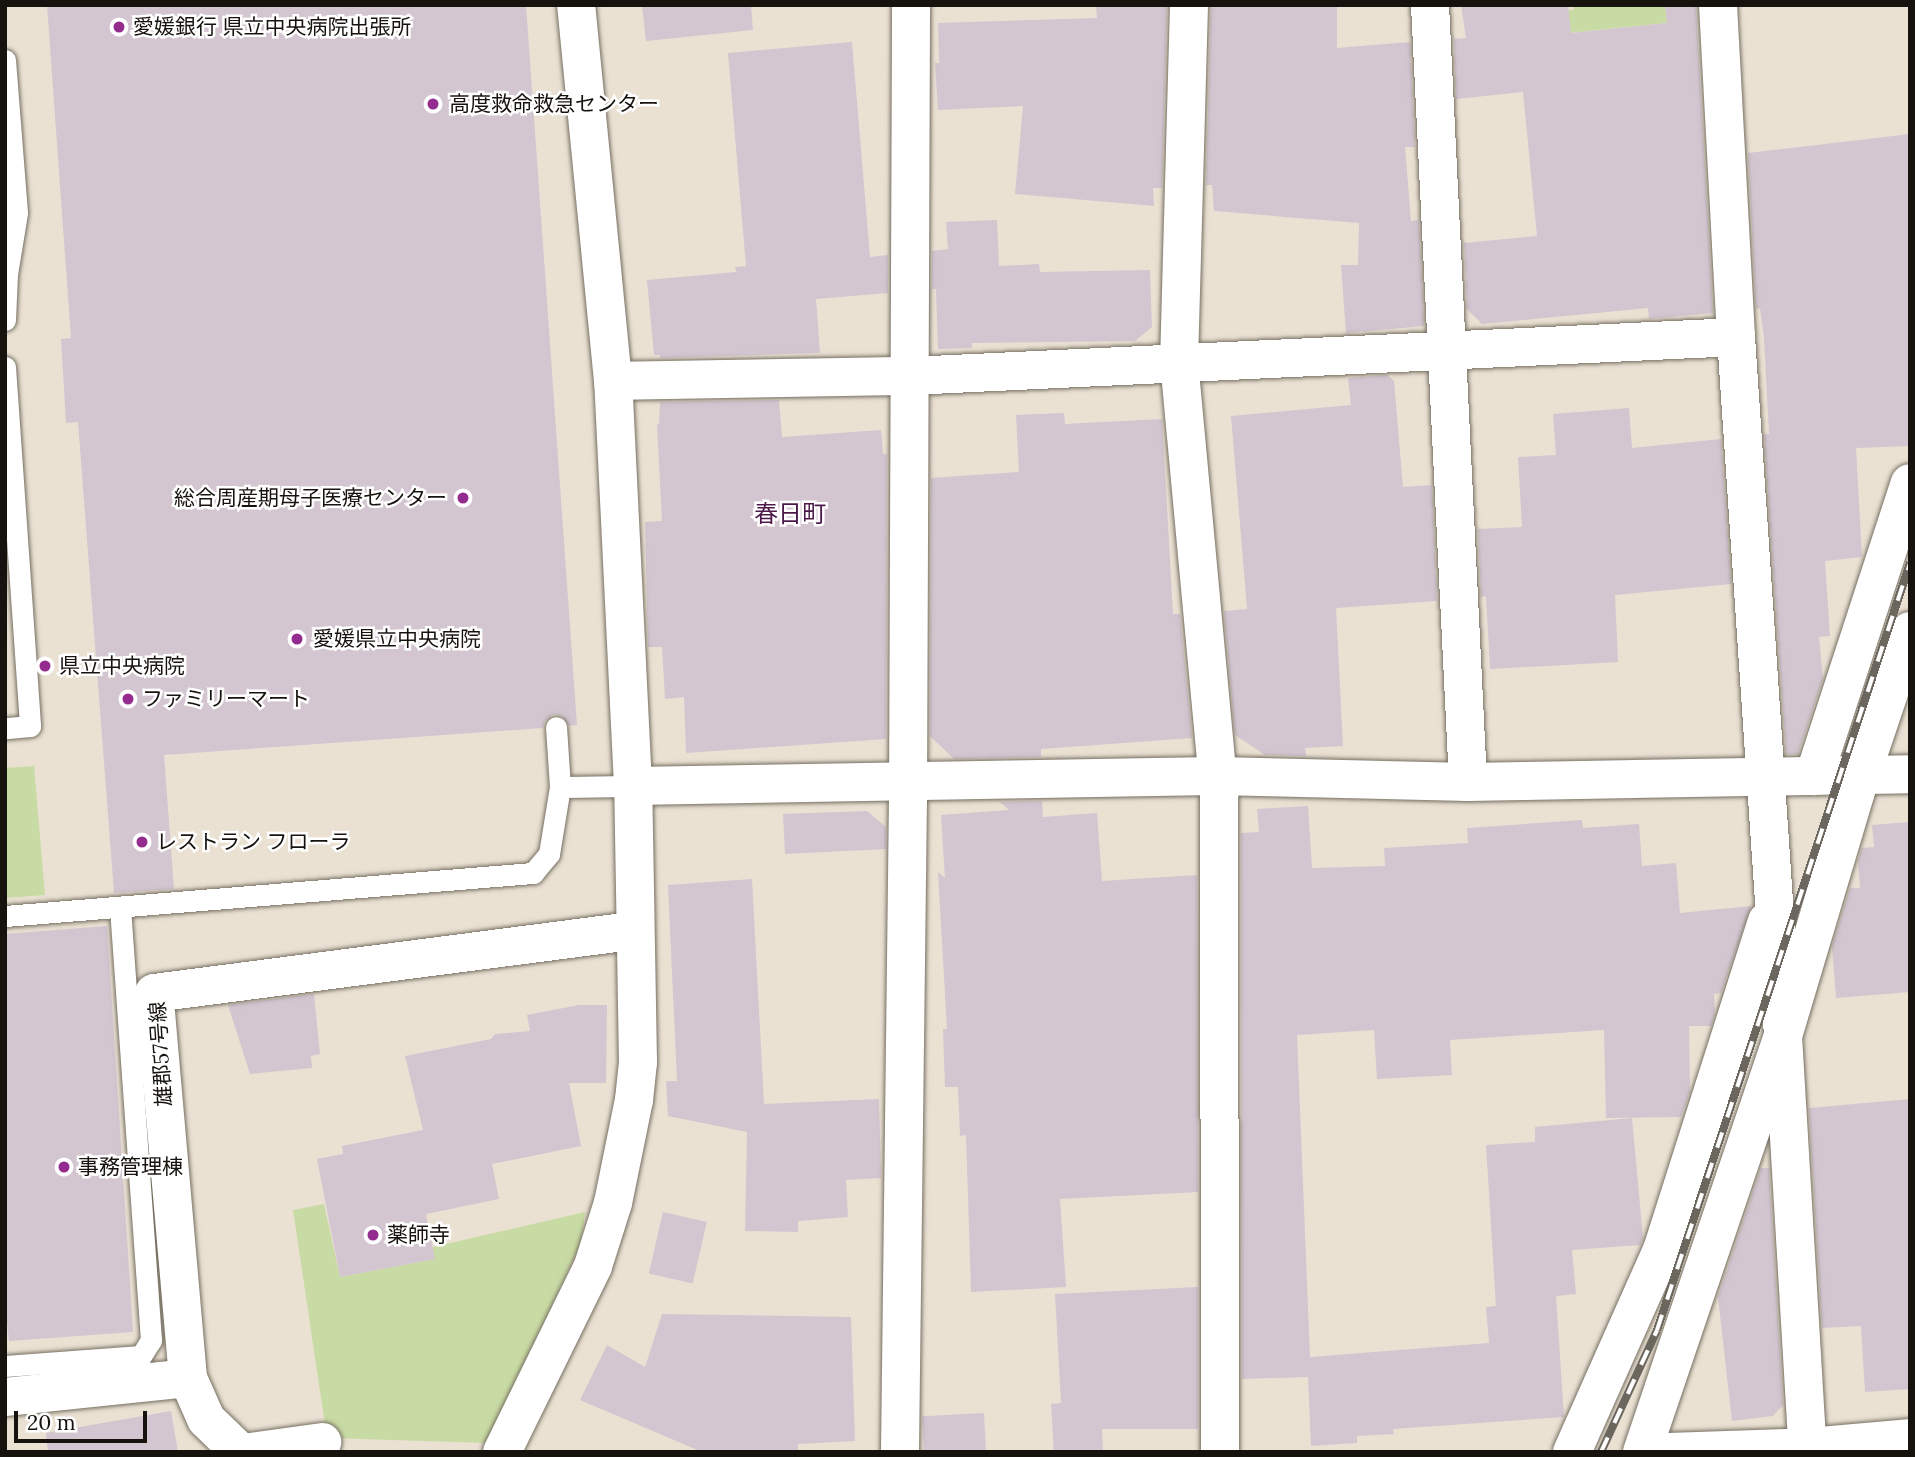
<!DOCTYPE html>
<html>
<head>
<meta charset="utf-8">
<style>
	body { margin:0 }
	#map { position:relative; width:1915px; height:1457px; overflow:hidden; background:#eae1d3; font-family:Lora,"Noto Sans JP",serif }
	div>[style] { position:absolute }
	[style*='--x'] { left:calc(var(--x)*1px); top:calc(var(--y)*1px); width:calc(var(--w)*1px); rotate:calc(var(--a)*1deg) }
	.green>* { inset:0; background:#c9dba4 }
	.building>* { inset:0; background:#d3c6d1; transform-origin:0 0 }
	.roads { filter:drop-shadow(0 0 2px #766f62) drop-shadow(0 0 2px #766f62) }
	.lane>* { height:21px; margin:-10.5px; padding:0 10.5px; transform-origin:10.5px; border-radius:10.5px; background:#fff }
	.street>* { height:38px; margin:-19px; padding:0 19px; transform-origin:19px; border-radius:19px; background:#fff }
	.rail>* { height:8px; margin-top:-4px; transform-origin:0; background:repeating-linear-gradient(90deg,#fff 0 16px,#6c675e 0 32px); box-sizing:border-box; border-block:2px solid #6c675e }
	.dots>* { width:19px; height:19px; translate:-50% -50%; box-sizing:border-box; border:4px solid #fff; border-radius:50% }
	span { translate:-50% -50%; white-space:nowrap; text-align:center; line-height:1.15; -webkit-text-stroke:5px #fff; paint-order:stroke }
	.poi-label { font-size:21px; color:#16130e }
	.left { translate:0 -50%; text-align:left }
	.right { translate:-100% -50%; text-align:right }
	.street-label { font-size:21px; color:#16130e }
	.quarter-label { font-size:24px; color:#4c1949 }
	.frame { position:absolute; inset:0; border:7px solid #16130e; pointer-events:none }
	.scale { position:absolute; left:14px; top:1411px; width:133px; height:32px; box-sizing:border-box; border:4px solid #16130e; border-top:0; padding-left:9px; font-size:21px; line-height:24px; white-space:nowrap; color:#16130e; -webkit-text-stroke:5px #fff; paint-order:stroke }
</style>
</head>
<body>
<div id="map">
	<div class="green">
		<i style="clip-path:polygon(1573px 5px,1665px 5px,1667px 23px,1568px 33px,1566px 10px,1574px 10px)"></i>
		<i style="clip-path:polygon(34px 766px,45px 895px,5px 898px,5px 768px)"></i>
		<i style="clip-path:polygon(324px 1204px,340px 1277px,434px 1259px,433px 1247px,585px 1212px,581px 1243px,488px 1443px,327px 1438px,293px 1210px)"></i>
	</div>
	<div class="building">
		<i style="clip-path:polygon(47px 5px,526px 5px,577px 725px,569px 726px,562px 716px,554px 714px,545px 721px,543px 728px,164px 755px,174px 889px,114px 893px,78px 422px,66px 423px,61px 339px,71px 338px)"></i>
		<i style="clip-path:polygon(642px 5px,751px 5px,753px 30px,646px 41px)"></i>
		<i style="clip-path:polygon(1096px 5px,1167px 5px,1162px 188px,1153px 188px,1154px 206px,1015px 194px,1023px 106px,938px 110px,935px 63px,939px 63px,938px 23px,1097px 18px)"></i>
		<i style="clip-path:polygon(1211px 5px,1337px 5px,1337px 48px,1410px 42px,1415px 147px,1405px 147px,1411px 221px,1419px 220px,1424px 326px,1346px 333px,1341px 265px,1358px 265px,1359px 223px,1214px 211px,1212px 185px,1206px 185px)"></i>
		<i style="clip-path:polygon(1461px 5px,1568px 5px,1571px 33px,1667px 23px,1665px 5px,1696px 5px,1713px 313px,1649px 319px,1648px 308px,1482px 324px,1467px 309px,1464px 243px,1537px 236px,1523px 92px,1456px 99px,1454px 39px,1466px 38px)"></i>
		<i style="clip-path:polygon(852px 42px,870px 257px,888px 255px,888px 293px,816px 299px,820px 353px,660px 358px,660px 355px,654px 355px,647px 280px,736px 272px,735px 267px,746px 266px,728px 53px)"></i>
		<i style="clip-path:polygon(1910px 134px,1910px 446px,1856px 448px,1862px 557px,1825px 561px,1830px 636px,1819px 637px,1823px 679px,1798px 754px,1786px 754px,1764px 434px,1769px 434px,1764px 338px,1760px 308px,1756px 309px,1748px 153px)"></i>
		<i style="clip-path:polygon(997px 220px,999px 266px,1039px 264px,1040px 272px,1150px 270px,1152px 327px,1135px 341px,972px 343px,972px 348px,938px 349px,936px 289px,932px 289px,932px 251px,948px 249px,946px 222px)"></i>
		<i style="clip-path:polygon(1388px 375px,1394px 381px,1403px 487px,1432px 485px,1437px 601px,1336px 608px,1343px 746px,1305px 748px,1306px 756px,1265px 755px,1235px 735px,1224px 611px,1247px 609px,1231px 416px,1351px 405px,1348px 378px)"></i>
		<i style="clip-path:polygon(779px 400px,782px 437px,881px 430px,883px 454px,887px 454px,887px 459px,886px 739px,686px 753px,684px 697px,665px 699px,662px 647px,648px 647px,645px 522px,662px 521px,657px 424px,659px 424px,660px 402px)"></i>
		<i style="clip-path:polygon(1629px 408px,1632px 448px,1721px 439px,1731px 584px,1615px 595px,1618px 662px,1490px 669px,1486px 596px,1481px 597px,1478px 529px,1522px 527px,1518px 457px,1556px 455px,1553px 414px)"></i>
		<i style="clip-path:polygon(1064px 413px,1065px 424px,1162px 419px,1173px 614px,1180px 614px,1192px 738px,1041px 749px,1041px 757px,954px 759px,930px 736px,931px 478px,1019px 472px,1016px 415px)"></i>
		<i style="clip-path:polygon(1042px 801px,1043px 817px,1097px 813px,1102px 881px,1197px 875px,1198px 1192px,1060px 1199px,1066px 1287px,971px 1292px,966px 1135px,960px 1136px,958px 1087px,945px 1087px,943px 1029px,947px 1029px,938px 872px,945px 878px,941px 815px,1009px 810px,1000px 802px)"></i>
		<i style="clip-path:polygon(1308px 806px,1312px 868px,1385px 866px,1384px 848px,1468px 843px,1467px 828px,1582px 820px,1583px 828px,1639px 824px,1642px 866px,1676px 863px,1680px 913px,1751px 906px,1721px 993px,1714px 994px,1715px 1013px,1711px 1026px,1689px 1026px,1690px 1091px,1681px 1117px,1606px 1118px,1604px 1030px,1450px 1040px,1452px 1075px,1377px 1079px,1374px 1030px,1297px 1035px,1310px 1357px,1489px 1343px,1486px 1307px,1496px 1306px,1486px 1145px,1535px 1142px,1535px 1127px,1632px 1118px,1643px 1238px,1640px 1245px,1572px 1250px,1576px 1294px,1556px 1296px,1564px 1417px,1393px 1429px,1394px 1434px,1357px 1436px,1357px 1443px,1311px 1446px,1308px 1377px,1242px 1379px,1241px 833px,1259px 832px,1257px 809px)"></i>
		<i style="clip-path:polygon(867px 811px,886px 827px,886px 849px,785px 854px,783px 814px)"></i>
		<i style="clip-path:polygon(1910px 822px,1910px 992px,1836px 998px,1832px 947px,1850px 888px,1860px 888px,1858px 861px,1862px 848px,1874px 847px,1872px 825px)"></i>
		<i style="clip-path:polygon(752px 879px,764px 1104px,879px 1099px,881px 1178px,846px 1180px,848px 1217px,798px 1221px,798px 1232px,745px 1231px,747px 1132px,668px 1116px,666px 1081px,677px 1081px,668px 885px)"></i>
		<i style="clip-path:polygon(107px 926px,133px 1332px,9px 1341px,5px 1305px,5px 934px)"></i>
		<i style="clip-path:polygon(314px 994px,320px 1054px,311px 1056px,312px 1068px,250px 1074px,228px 1005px)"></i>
		<i style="clip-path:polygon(579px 1005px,607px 1005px,606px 1083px,569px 1083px,581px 1146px,492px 1164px,499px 1199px,426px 1214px,435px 1259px,340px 1277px,317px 1159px,343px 1154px,342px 1146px,423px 1130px,405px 1056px,491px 1039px,495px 1034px,530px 1031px,527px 1015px)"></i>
		<i style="clip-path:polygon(1910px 1099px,1910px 1389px,1865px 1392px,1861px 1326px,1822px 1328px,1809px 1108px)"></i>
		<i style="clip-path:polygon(1761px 1168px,1769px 1168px,1783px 1405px,1773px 1416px,1732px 1421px,1718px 1297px)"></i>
		<i style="left:663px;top:1212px;width:45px;height:63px;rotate:13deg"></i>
		<i style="clip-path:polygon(1198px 1287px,1198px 1429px,1102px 1429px,1103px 1452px,1054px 1452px,1051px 1404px,1061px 1403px,1055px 1294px)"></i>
		<i style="clip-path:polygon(662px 1314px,851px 1317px,855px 1441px,798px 1444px,798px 1452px,702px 1452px,580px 1400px,607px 1345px,645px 1367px)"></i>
		<i style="clip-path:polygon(171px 1411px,178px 1452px,48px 1452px,46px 1433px)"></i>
		<i style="left:984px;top:1413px;width:39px;height:62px;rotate:87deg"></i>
	</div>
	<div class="roads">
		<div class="lane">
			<i style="--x:5;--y:60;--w:153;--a:85.5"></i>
			<i style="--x:17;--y:213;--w:62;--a:99.3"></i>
			<i style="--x:7;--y:274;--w:46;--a:92.5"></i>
			<i style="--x:5;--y:367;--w:360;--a:86"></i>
			<i style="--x:30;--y:726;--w:25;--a:175"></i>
			<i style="--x:560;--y:787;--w:73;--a:-0.8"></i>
			<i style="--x:5;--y:916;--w:530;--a:-4.66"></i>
			<i style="--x:533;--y:873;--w:25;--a:-50"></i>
			<i style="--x:549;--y:854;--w:68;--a:-80.7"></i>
			<i style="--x:560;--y:787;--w:60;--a:-93.8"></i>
			<i style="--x:5;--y:1366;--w:136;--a:-4.2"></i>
			<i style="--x:141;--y:1356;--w:19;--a:-58"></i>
			<i style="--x:151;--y:1340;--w:433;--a:-94.1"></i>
		</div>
		<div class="street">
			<i style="--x:1189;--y:5;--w:356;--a:91.6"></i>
			<i style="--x:1179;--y:361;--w:437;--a:84.7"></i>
			<i style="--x:1219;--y:796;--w:656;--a:89.91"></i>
			<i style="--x:1430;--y:5;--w:778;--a:87.2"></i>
			<i style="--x:1718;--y:5;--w:332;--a:86.9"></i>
			<i style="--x:1736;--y:337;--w:701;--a:86.15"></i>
			<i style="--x:1783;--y:1036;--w:417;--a:86.6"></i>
			<i style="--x:613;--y:381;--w:297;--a:-1"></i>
			<i style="--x:910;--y:376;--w:827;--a:-2.7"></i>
			<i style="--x:1814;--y:776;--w:308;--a:-71.9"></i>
			<i style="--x:633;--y:786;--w:585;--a:-0.98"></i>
			<i style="--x:1218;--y:776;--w:250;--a:1.4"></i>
			<i style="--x:1468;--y:782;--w:442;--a:-1"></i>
			<i style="--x:5;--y:1397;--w:184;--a:-5.9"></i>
			<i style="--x:240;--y:1452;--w:47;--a:-135.9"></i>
			<i style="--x:206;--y:1419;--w:45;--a:-113.7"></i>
			<i style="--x:188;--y:1378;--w:386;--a:-95"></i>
			<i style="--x:154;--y:993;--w:484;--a:-7.4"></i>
			<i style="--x:250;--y:1452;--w:73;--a:-7.9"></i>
			<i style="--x:502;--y:1452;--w:207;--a:-63.9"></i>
			<i style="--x:593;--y:1266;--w:66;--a:-72.4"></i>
			<i style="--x:613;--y:1203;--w:105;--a:-78.5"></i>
			<i style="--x:634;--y:1100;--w:38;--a:-84"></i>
			<i style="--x:638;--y:1062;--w:276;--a:-91"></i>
			<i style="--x:633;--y:786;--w:405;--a:-92.8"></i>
			<i style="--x:613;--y:381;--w:378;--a:-95.6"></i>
			<i style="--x:900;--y:1452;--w:652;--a:-89.3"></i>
			<i style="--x:908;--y:800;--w:795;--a:-89.78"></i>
			<i style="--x:1572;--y:1452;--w:221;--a:-66"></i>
			<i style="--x:1662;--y:1250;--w:345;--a:-72.3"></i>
			<i style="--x:1642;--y:1452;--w:439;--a:-71.3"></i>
			<i style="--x:1783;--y:1036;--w:252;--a:-73.4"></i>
			<i style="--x:1855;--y:794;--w:172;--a:-71.4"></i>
			<i style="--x:1668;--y:1452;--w:140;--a:-2"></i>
			<i style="--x:1808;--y:1447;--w:102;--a:-5"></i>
		</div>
	</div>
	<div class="rail">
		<i style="--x:1601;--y:1452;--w:134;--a:-65.3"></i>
		<i style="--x:1657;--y:1330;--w:808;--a:-71.74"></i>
	</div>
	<div class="dots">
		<i style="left:119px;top:27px;background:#942b8f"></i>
		<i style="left:433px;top:104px;background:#942b8f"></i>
		<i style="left:463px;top:498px;background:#942b8f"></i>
		<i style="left:297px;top:639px;background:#942b8f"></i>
		<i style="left:45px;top:666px;background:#942b8f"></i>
		<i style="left:128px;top:699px;background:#942b8f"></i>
		<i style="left:142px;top:842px;background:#942b8f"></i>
		<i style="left:64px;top:1167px;background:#942b8f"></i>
		<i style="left:373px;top:1235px;background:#942b8f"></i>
	</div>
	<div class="poi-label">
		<span class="left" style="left:133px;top:27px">愛媛銀行 県立中央病院出張所</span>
		<span class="left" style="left:449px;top:104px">高度救命救急センター</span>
		<span class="right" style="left:447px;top:498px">総合周産期母子医療センター</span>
		<span class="left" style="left:313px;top:639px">愛媛県立中央病院</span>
		<span class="left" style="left:59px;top:666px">県立中央病院</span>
		<span class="left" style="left:142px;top:699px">ファミリーマート</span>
		<span class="left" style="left:156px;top:842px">レストラン フローラ</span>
		<span class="left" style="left:78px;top:1167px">事務管理棟</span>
		<span class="left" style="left:387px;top:1235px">薬師寺</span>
	</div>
	<div class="street-label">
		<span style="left:161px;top:1054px;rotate:-94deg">雄郡57号線</span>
	</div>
	<div class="quarter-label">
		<span style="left:790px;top:514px">春日町</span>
	</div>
	<div class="frame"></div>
	<div class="scale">20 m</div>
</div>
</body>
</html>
